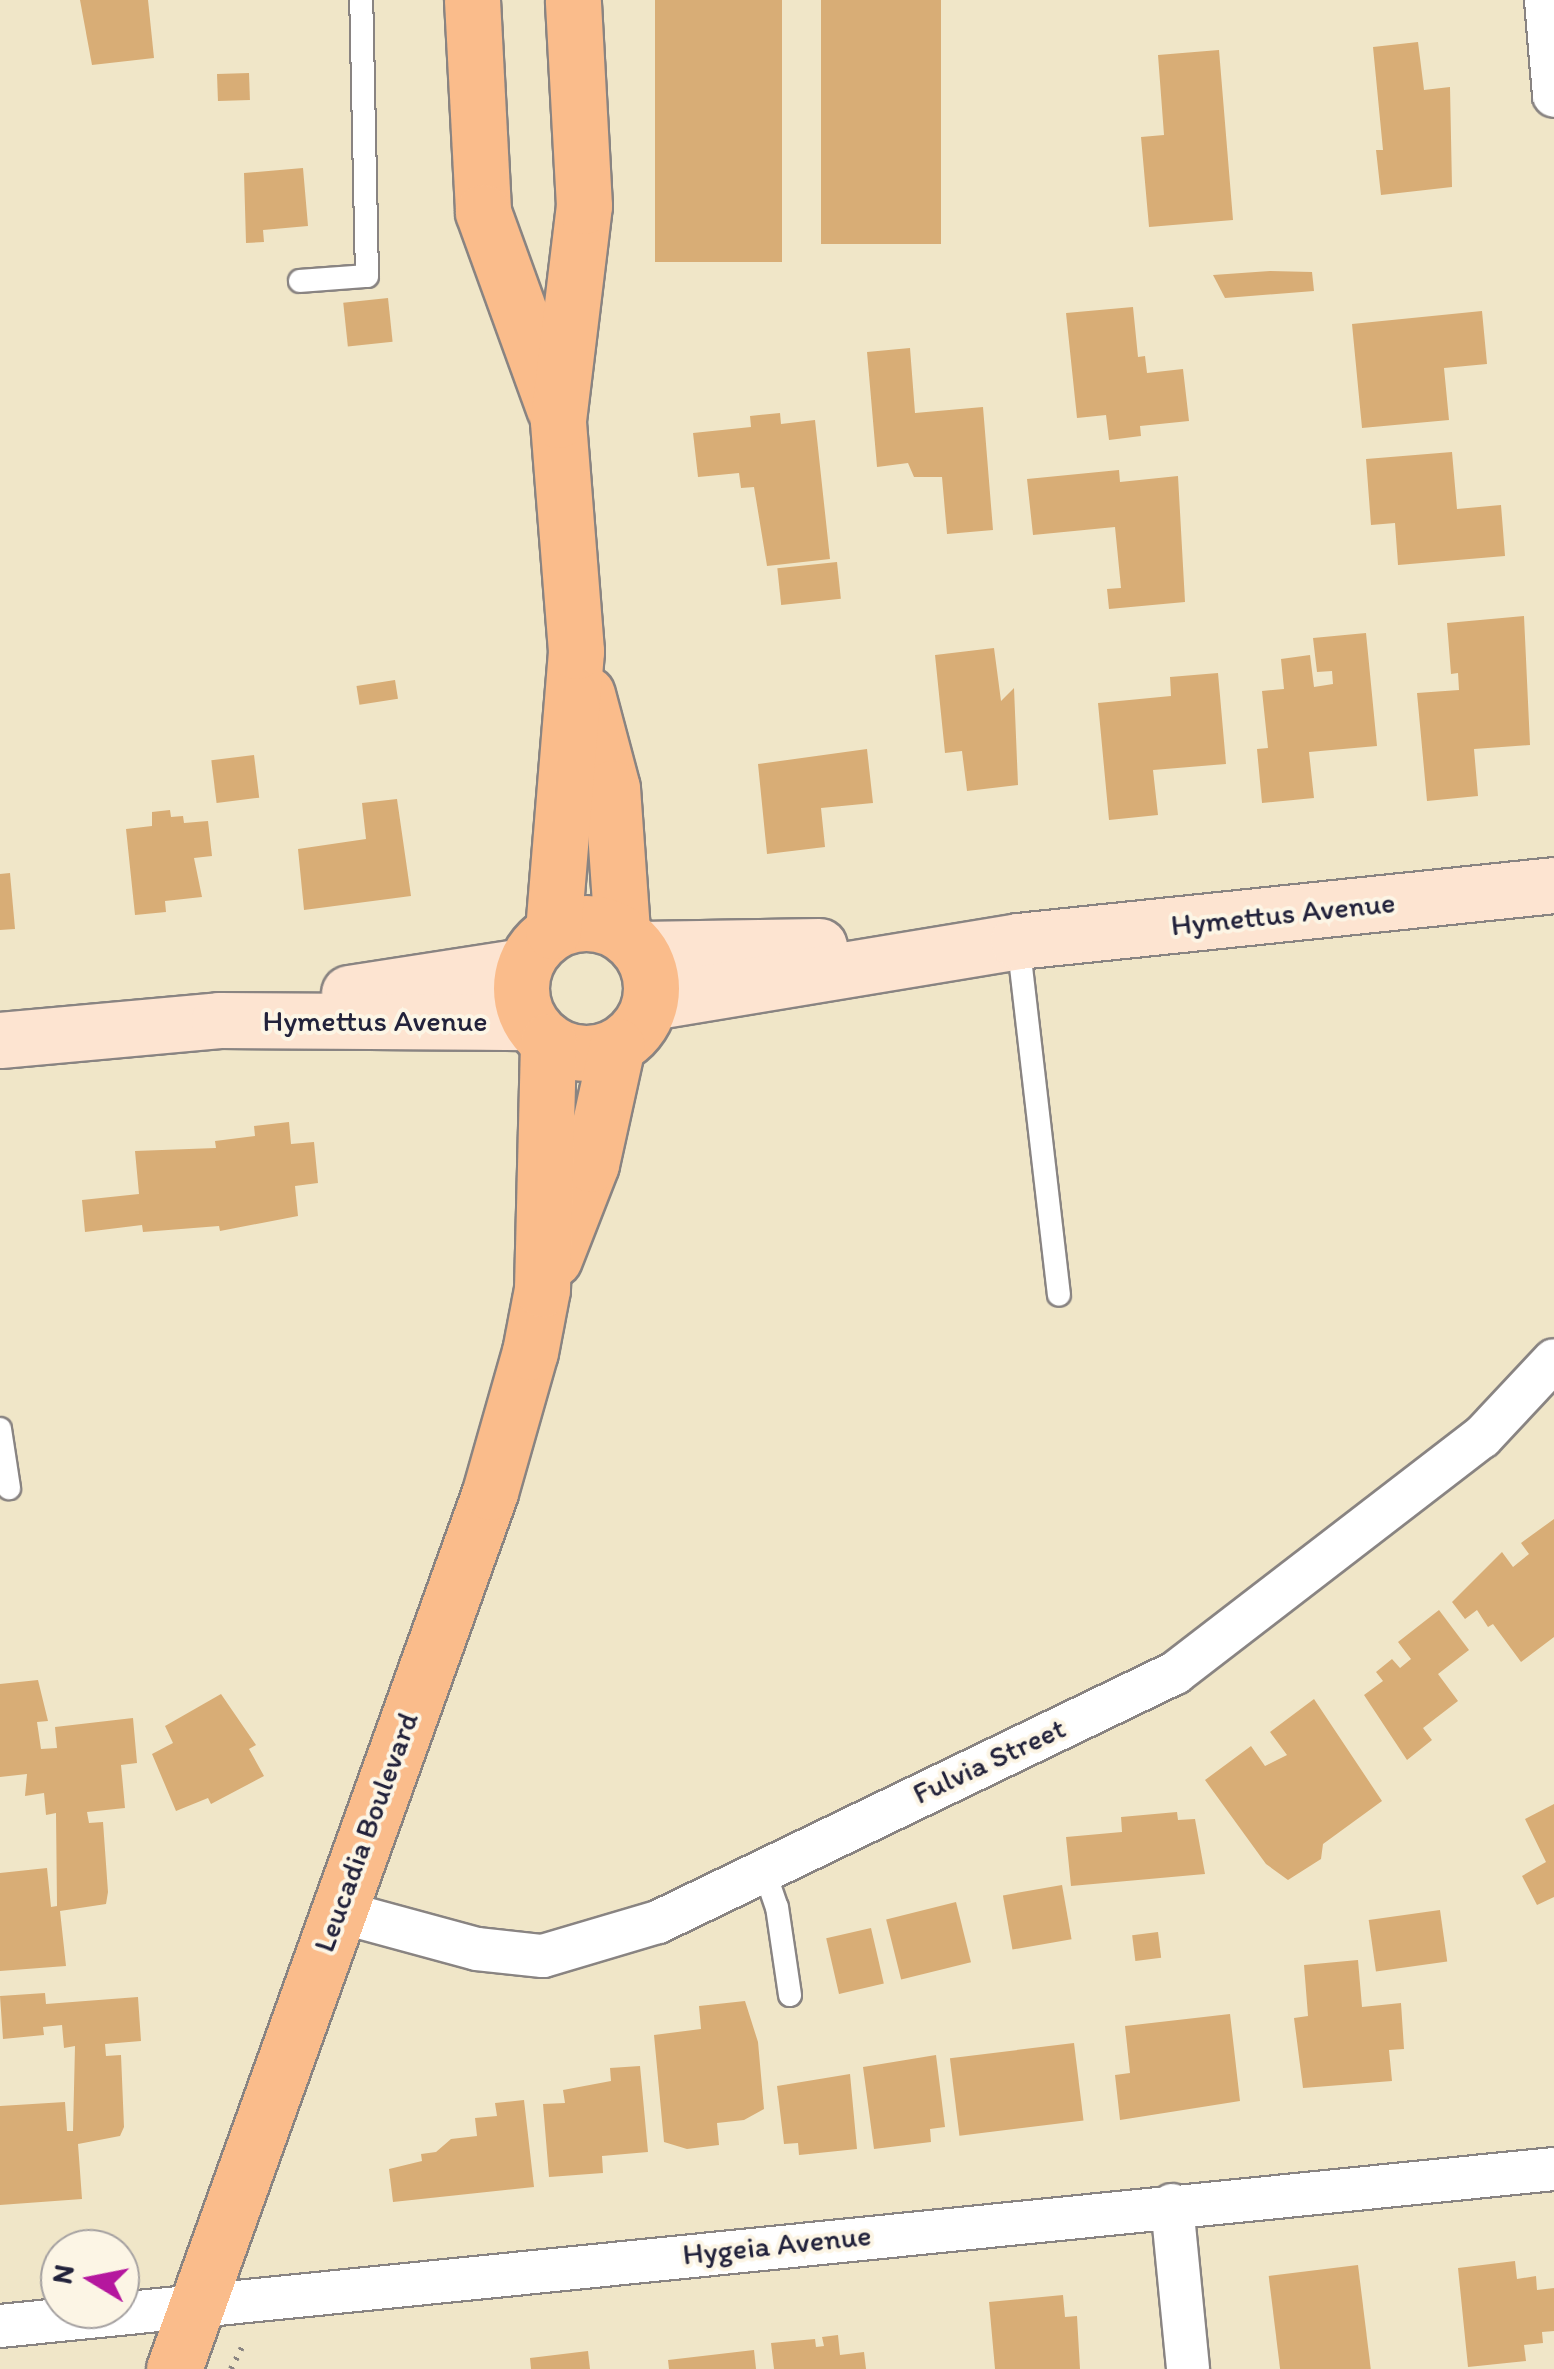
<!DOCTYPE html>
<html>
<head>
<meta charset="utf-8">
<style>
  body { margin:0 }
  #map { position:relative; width:1554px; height:2369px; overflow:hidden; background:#f0e6c8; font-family:Itim,sans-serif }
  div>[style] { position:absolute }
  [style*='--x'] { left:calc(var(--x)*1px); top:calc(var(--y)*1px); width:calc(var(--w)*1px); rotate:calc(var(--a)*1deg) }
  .building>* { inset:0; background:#d8ad76; transform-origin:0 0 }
  .path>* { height:6px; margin-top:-3px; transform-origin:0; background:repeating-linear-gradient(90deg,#898482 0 2.5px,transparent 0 10.5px) }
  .roads { filter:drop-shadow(2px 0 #898482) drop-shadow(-2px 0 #898482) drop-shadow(0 2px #898482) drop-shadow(0 -2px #898482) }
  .lane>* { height:22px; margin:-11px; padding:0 11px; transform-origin:11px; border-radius:11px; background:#fff }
  .street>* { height:42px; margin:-21px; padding:0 21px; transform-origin:21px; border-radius:21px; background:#fff }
  .secondary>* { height:55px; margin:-27.5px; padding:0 27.5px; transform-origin:27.5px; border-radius:27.5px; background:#fde4d1 }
  .primary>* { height:55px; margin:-27.5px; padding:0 27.5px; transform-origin:27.5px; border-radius:27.5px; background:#fabc8b }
  .primary>.ring { margin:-27.5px; padding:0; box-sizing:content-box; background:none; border:55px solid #fabc8b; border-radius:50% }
  span { translate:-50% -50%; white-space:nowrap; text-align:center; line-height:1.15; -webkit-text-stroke:8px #fcf5e5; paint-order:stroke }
  .street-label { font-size:30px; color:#22223b }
  .north { position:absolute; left:40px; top:2229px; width:100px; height:100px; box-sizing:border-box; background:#fcf5e5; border:2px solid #a5a1a1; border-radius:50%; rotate:280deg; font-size:28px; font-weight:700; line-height:40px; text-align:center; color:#22223b }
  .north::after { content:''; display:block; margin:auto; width:35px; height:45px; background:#b5179e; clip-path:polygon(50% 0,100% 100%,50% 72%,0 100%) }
</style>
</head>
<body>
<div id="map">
  <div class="building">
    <div style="clip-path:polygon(80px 0,148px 0,154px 58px,92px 65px)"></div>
    <div style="left:655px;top:0;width:127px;height:262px"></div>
    <div style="left:821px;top:0;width:120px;height:244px"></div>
    <div style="clip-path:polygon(1418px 42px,1424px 90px,1450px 87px,1452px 187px,1381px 195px,1376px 150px,1383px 150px,1373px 47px)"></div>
    <div style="clip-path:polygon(1219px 50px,1233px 220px,1149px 227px,1141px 137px,1164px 135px,1158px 55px)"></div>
    <div style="left:249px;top:73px;width:27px;height:32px;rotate:88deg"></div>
    <div style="clip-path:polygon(303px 168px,308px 226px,263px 230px,264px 242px,246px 243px,244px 173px)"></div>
    <div style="clip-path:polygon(1270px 271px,1312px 272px,1314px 291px,1225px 298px,1213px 275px)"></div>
    <div style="left:388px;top:298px;width:44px;height:45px;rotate:84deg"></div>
    <div style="clip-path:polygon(1133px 307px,1138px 357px,1145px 356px,1147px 373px,1183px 369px,1189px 421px,1140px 426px,1141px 436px,1109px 440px,1106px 415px,1077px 418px,1066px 313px)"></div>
    <div style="clip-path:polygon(1482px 311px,1487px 364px,1444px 368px,1449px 420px,1362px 428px,1352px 324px)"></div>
    <div style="clip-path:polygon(910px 348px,915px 413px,983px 407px,993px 530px,947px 534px,942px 477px,914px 477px,908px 463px,877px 467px,867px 352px)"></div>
    <div style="clip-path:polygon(780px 413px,781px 424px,815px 420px,830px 559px,767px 566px,754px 487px,741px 488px,739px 473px,698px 477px,693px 433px,751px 427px,750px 416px)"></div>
    <div style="clip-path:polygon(1452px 452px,1457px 509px,1501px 505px,1505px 556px,1398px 565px,1395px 523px,1371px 525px,1366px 459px)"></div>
    <div style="clip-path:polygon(1119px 470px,1120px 482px,1178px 476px,1185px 602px,1109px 609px,1107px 589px,1121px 588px,1115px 527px,1033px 535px,1027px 479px)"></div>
    <div style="left:837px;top:562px;width:37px;height:60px;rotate:84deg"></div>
    <div style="clip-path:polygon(1524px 616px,1530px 745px,1474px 749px,1478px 796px,1427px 801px,1417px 693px,1459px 690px,1458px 673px,1451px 674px,1447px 623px)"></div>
    <div style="clip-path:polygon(1366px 633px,1377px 746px,1309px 752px,1314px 798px,1262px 803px,1257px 749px,1268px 748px,1262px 691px,1284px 689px,1281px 659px,1310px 655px,1314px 687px,1333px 684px,1332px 671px,1317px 672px,1313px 638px)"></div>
    <div style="clip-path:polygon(994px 648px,1001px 701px,1014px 688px,1018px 785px,967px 791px,962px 751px,945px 753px,935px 655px)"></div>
    <div style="clip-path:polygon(1218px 673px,1226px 764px,1153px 770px,1158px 815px,1109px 820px,1098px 703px,1171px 696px,1170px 677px)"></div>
    <div style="left:395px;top:680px;width:19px;height:39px;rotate:81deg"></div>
    <div style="clip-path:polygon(867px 749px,873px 803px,821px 808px,825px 847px,767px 854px,758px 764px)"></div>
    <div style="left:254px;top:755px;width:43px;height:43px;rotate:83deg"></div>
    <div style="clip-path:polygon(397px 799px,411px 896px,304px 910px,298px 849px,366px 839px,362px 803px)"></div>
    <div style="clip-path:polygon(170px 810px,171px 817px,183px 816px,184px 823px,208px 821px,212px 856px,194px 858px,202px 897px,165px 901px,166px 912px,135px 915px,126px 829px,152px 826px,152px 812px)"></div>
    <div style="clip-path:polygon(10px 873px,15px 929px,0 930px,0 874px)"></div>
    <div style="clip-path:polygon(289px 1122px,291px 1144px,314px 1142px,318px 1183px,295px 1186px,298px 1216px,220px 1231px,219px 1226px,143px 1232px,142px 1225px,85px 1232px,82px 1200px,139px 1194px,135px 1151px,216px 1148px,215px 1141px,255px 1136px,254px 1126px)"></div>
    <div style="clip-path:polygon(1554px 1519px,1554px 1637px,1521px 1662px,1493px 1624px,1488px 1627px,1477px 1610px,1465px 1619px,1452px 1602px,1502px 1552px,1513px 1567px,1529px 1554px,1521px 1543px)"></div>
    <div style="clip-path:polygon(1439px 1610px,1469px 1650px,1438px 1674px,1458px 1701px,1423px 1728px,1432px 1740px,1407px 1760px,1364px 1695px,1383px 1681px,1376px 1672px,1392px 1659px,1400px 1668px,1411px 1659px,1398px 1642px)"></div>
    <div style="clip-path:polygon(38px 1680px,48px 1721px,37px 1722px,41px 1749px,57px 1748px,55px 1727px,133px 1718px,137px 1763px,121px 1765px,125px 1808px,87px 1812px,89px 1823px,103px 1822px,108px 1892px,106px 1904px,60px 1911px,66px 1966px,0 1971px,0 1873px,47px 1868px,51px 1907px,57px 1906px,56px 1813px,46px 1815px,44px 1793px,25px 1796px,27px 1774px,0 1777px,0 1684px)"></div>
    <div style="clip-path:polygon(221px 1694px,256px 1745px,249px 1749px,264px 1776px,211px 1804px,208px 1798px,176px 1811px,152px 1754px,173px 1743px,165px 1726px)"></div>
    <div style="clip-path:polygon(1314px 1699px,1382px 1801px,1323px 1844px,1321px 1859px,1288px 1880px,1266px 1864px,1205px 1780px,1251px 1746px,1265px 1766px,1287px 1755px,1270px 1732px)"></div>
    <div style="clip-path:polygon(1554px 1804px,1554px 1897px,1537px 1905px,1522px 1876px,1546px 1862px,1525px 1819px)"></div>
    <div style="clip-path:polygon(1177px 1812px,1178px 1820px,1195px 1819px,1205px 1874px,1071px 1886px,1066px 1837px,1122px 1832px,1121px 1817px)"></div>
    <div style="left:1062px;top:1885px;width:55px;height:60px;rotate:80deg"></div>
    <div style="left:956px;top:1902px;width:62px;height:72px;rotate:76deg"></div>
    <div style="left:1440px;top:1910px;width:52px;height:72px;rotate:82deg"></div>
    <div style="left:871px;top:1928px;width:57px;height:46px;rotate:77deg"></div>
    <div style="left:1158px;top:1932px;width:26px;height:26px;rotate:83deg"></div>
    <div style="clip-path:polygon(1358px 1960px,1362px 2007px,1401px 2003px,1404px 2049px,1389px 2050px,1392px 2081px,1303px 2088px,1294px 2018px,1308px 2016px,1304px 1965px)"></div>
    <div style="clip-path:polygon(45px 1993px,46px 2004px,138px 1997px,141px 2041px,105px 2044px,106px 2056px,121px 2055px,124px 2127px,120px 2136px,78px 2144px,82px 2199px,0 2205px,0 2106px,65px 2102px,67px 2131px,73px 2131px,75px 2046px,64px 2048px,62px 2025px,43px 2027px,44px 2035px,3px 2039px,0 1996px)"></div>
    <div style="clip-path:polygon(745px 2001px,758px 2042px,764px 2109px,744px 2120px,717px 2123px,719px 2145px,687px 2149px,664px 2142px,654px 2035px,701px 2029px,699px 2006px)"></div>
    <div style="clip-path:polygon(1230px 2014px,1240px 2101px,1120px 2120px,1115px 2075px,1130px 2073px,1125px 2026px)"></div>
    <div style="left:1074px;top:2043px;width:78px;height:125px;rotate:83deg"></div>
    <div style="clip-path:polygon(936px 2055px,945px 2127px,930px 2129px,931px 2142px,874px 2149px,863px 2067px)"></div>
    <div style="clip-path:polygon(640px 2066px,648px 2152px,602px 2156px,603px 2173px,549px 2177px,543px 2104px,565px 2103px,563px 2090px,611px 2081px,610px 2068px)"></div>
    <div style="clip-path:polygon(850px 2074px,857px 2149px,799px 2155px,798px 2143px,784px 2144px,777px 2086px)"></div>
    <div style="clip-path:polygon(524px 2100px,534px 2187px,393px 2202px,389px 2169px,422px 2161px,421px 2154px,436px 2152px,451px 2139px,477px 2136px,475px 2118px,497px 2116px,495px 2103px)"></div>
    <div style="clip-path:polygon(1515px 2261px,1517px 2279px,1536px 2276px,1537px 2290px,1554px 2288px,1554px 2331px,1542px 2332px,1543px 2343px,1524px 2345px,1526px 2361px,1468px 2367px,1458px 2268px)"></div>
    <div style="left:1358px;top:2265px;width:105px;height:90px;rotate:83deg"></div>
    <div style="clip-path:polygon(1063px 2295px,1065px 2317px,1077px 2316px,1080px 2369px,995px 2369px,989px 2302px)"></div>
    <div style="clip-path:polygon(838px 2335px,840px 2355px,864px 2352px,866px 2369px,774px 2369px,771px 2343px,815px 2339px,816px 2347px,824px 2346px,822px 2337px)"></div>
    <div style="clip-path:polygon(754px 2350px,756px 2369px,669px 2369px,668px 2360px)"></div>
    <div style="clip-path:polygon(588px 2351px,590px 2369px,531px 2369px,530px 2358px)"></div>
  </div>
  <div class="path">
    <div style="--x:231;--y:2369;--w:25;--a:-63"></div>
  </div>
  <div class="roads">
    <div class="lane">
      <div style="--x:300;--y:281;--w:67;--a:-4.3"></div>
      <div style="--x:367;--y:276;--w:276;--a:-91.2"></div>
      <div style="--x:1018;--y:941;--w:356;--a:83.4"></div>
      <div style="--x:0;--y:1429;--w:60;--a:81.3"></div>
      <div style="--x:764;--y:1870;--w:39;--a:71"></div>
      <div style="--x:777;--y:1907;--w:89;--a:81.6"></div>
    </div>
    <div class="street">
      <div style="--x:1546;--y:0;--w:96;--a:85.2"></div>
      <div style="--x:337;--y:1911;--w:145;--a:15.2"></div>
      <div style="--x:477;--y:1949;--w:66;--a:6.1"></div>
      <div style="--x:543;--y:1956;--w:120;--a:-16.5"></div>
      <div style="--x:658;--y:1922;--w:574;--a:-25.72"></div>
      <div style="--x:1175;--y:1673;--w:387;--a:-37.6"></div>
      <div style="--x:1482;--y:1437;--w:105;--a:-46.9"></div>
      <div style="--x:1172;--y:2205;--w:165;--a:84.4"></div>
      <div style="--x:0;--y:2326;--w:1562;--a:-5.77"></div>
    </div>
    <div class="secondary">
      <div style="--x:640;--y:949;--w:179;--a:-1"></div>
      <div style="--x:349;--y:993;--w:177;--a:-8.8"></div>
      <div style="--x:650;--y:1002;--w:373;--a:-9.4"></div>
      <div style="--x:1018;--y:941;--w:539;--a:-5.96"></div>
      <div style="--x:0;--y:1040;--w:220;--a:-5.2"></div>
      <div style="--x:219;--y:1020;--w:311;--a:0.4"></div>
    </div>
    <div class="primary">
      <div style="--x:472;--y:0;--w:212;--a:87"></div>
      <div style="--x:483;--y:212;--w:208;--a:70.1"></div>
      <div style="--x:587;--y:694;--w:97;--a:75.1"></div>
      <div style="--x:612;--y:788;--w:144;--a:86"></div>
      <div class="ring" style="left:521px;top:923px;width:75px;height:75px"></div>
      <div style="--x:553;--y:931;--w:281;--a:-85.3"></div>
      <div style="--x:576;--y:651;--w:232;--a:-94.5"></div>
      <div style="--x:558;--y:420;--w:216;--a:-83.1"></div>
      <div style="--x:584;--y:206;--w:206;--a:-93.1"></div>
      <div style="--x:554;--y:1259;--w:102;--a:-68.7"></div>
      <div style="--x:591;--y:1164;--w:121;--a:-77.6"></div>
      <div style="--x:174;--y:2369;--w:932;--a:-70.18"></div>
      <div style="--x:490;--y:1492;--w:146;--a:-74.1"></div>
      <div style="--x:530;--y:1352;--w:64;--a:-79.2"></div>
      <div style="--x:542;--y:1289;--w:248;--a:-88.6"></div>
    </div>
  </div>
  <div class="street-label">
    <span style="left:1283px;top:914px;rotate:-6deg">Hymettus Avenue</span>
    <span style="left:375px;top:1021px">Hymettus Avenue</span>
    <span style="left:989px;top:1761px;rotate:-25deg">Fulvia Street</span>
    <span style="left:366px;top:1832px;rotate:-70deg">Leucadia Boulevard</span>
    <span style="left:777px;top:2245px;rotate:-6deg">Hygeia Avenue</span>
  </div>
  <div class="north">N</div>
</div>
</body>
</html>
